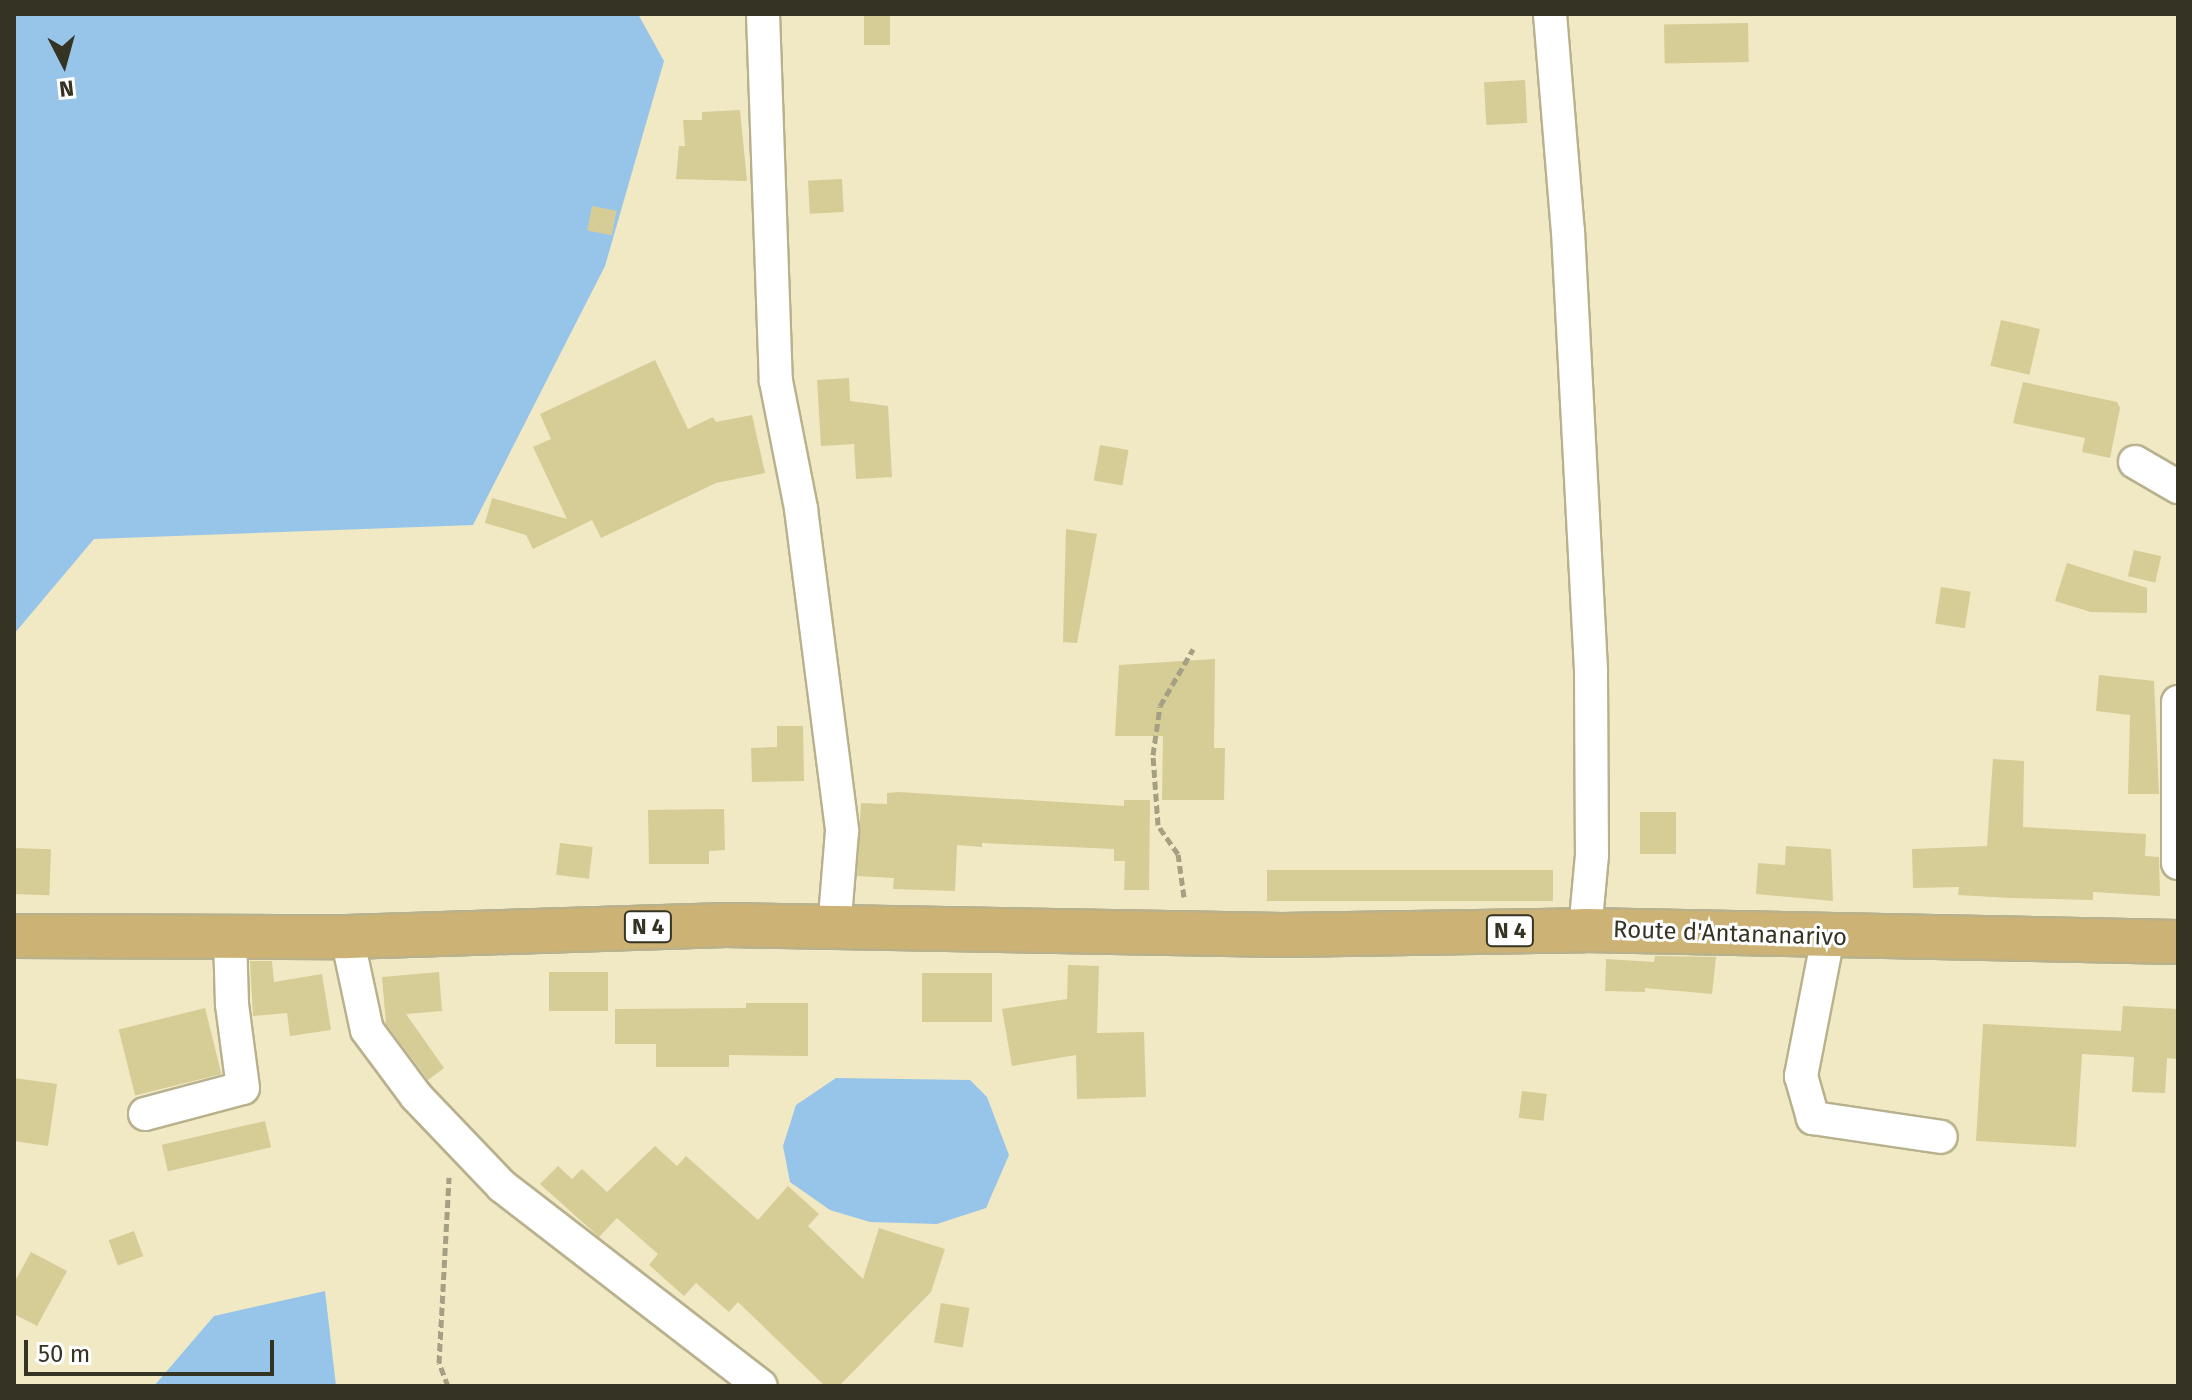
<!DOCTYPE html>
<html>
<head>
<meta charset="utf-8">
<style>
  body { margin:0 }
  #map { position:relative; width:2192px; height:1400px; overflow:hidden; background:#f0e9c4; font-family:"Fira Sans",sans-serif }
  div>[style] { position:absolute }
  [style*='--x'] { left:calc(var(--x)*1px); top:calc(var(--y)*1px); width:calc(var(--w)*1px); rotate:calc(var(--a)*1deg) }
  .water>* { inset:0; background:#97c4e9 }
  .building>* { inset:0; background:#d6cc96; transform-origin:0 0 }
  .path>* { height:5px; margin-top:-2.5px; transform-origin:0; background:repeating-linear-gradient(90deg,#a5a084 0 8px,transparent 0 12px) }
  .roads { filter:drop-shadow(2px 0 #b8b18d) drop-shadow(-2px 0 #b8b18d) drop-shadow(0 2px #b8b18d) drop-shadow(0 -2px #b8b18d) }
  .minor>* { height:32px; margin:-16px; padding:0 16px; transform-origin:16px; border-radius:16px; background:#fff }
  .major>* { height:42px; margin:-21px; padding:0 21px; transform-origin:21px; border-radius:21px; background:#ccb274 }
  span { translate:-50% -50%; white-space:nowrap; text-align:center; line-height:1.15; -webkit-text-stroke:6px #fff; paint-order:stroke }
  .shield-label span { padding:2px 6px; background:#fff; border:2px solid; border-radius:6px; -webkit-text-stroke-width:0 }
  .shield-label { font-size:22px; color:#353324; font-weight:700 }
  .street-label { font-size:24px; color:#353324 }
  .frame { position:absolute; inset:0; border:16px solid #353324; pointer-events:none }
  .north { position:absolute; left:24px; top:24px; width:80px; height:80px; -webkit-text-stroke:6px #fff; paint-order:stroke; rotate:174deg; font-size:22px; font-weight:700; line-height:32px; text-align:center; color:#353324 }
  .north::after { content:''; display:block; margin:auto; width:28px; height:36px; background:#353324; clip-path:polygon(50% 0,100% 100%,50% 72%,0 100%) }
  .scale { position:absolute; left:24px; top:1340px; width:250px; height:36px; box-sizing:border-box; border:4px solid #353324; border-top:0; padding-left:10px; font-size:24px; line-height:28px; white-space:nowrap; color:#353324; -webkit-text-stroke:6px #fff; paint-order:stroke }
</style>
</head>
<body>
<div id="map">
  <div class="water">
    <div style="clip-path:polygon(14px 14px,638px 14px,664px 61px,605px 266px,473px 525px,94px 539px,14px 634px)"></div>
    <div style="clip-path:polygon(836px 1078px,970px 1080px,987px 1097px,1009px 1155px,986px 1208px,937px 1224px,870px 1222px,830px 1210px,790px 1182px,783px 1146px,796px 1105px)"></div>
    <div style="clip-path:polygon(325px 1291px,336px 1386px,154px 1386px,214px 1316px)"></div>
  </div>
  <div class="building">
    <div style="left:864px;top:14px;width:26px;height:31px"></div>
    <div style="left:1748px;top:23px;width:39px;height:84px;rotate:89deg"></div>
    <div style="left:1525px;top:80px;width:43px;height:41px;rotate:87deg"></div>
    <div style="clip-path:polygon(740px 110px,747px 181px,676px 179px,679px 146px,685px 146px,683px 120px,702px 120px,702px 112px)"></div>
    <div style="left:842px;top:179px;width:33px;height:34px;rotate:87deg"></div>
    <div style="left:592px;top:206px;width:25px;height:25px;rotate:11deg"></div>
    <div style="left:2001px;top:320px;width:40px;height:47px;rotate:13deg"></div>
    <div style="clip-path:polygon(655px 360px,688px 429px,713px 417px,716px 422px,752px 415px,765px 473px,716px 483px,601px 538px,592px 520px,533px 549px,526px 535px,485px 523px,492px 498px,567px 519px,533px 447px,551px 439px,540px 414px)"></div>
    <div style="clip-path:polygon(849px 378px,850px 401px,888px 406px,892px 477px,856px 479px,854px 444px,821px 446px,817px 380px)"></div>
    <div style="clip-path:polygon(2023px 382px,2117px 402px,2120px 408px,2110px 458px,2082px 452px,2085px 438px,2013px 423px)"></div>
    <div style="left:1100px;top:445px;width:29px;height:36px;rotate:10deg"></div>
    <div style="clip-path:polygon(1066px 529px,1097px 534px,1077px 643px,1063px 642px)"></div>
    <div style="left:2134px;top:550px;width:28px;height:27px;rotate:13deg"></div>
    <div style="clip-path:polygon(2067px 563px,2147px 588px,2147px 613px,2091px 612px,2055px 601px)"></div>
    <div style="left:1941px;top:587px;width:30px;height:37px;rotate:9deg"></div>
    <div style="clip-path:polygon(1215px 659px,1214px 748px,1225px 748px,1224px 800px,1162px 800px,1163px 736px,1115px 736px,1119px 665px)"></div>
    <div style="clip-path:polygon(2099px 675px,2154px 681px,2159px 794px,2128px 794px,2130px 715px,2096px 711px)"></div>
    <div style="clip-path:polygon(777px 726px,803px 726px,804px 781px,752px 782px,751px 748px,777px 747px)"></div>
    <div style="clip-path:polygon(1993px 759px,2024px 761px,2023px 827px,2146px 834px,2145px 856px,2159px 857px,2160px 896px,2093px 892px,2093px 900px,2011px 898px,1958px 895px,1959px 887px,1913px 888px,1912px 849px,1987px 846px)"></div>
    <div style="clip-path:polygon(898px 792px,1124px 806px,1124px 800px,1150px 800px,1149px 890px,1124px 890px,1125px 861px,1114px 861px,1114px 849px,982px 843px,982px 847px,957px 845px,955px 891px,893px 889px,894px 878px,857px 876px,861px 803px,887px 804px,887px 793px)"></div>
    <div style="clip-path:polygon(724px 809px,725px 850px,709px 851px,709px 864px,649px 864px,648px 810px)"></div>
    <div style="left:1640px;top:812px;width:36px;height:42px"></div>
    <div style="left:560px;top:843px;width:33px;height:32px;rotate:7deg"></div>
    <div style="clip-path:polygon(1786px 846px,1831px 849px,1833px 901px,1756px 894px,1758px 863px,1785px 865px)"></div>
    <div style="left:14px;top:848px;width:37px;height:46px;rotate:2deg"></div>
    <div style="left:1553px;top:870px;width:31px;height:286px;rotate:90deg"></div>
    <div style="clip-path:polygon(1655px 956px,1716px 957px,1712px 994px,1645px 988px,1645px 992px,1605px 991px,1606px 959px,1654px 962px)"></div>
    <div style="clip-path:polygon(250px 961px,272px 961px,274px 982px,322px 974px,331px 1030px,290px 1036px,287px 1013px,253px 1016px)"></div>
    <div style="clip-path:polygon(1068px 965px,1099px 966px,1097px 1033px,1144px 1032px,1146px 1097px,1077px 1099px,1076px 1055px,1012px 1066px,1002px 1009px,1067px 999px)"></div>
    <div style="clip-path:polygon(439px 972px,442px 1011px,406px 1014px,444px 1068px,428px 1080px,386px 1024px,382px 977px)"></div>
    <div style="left:549px;top:972px;width:59px;height:39px"></div>
    <div style="left:922px;top:973px;width:70px;height:49px"></div>
    <div style="clip-path:polygon(746px 1003px,808px 1003px,808px 1056px,729px 1055px,729px 1067px,656px 1067px,656px 1044px,615px 1044px,615px 1009px,746px 1008px)"></div>
    <div style="clip-path:polygon(2123px 1006px,2178px 1009px,2178px 1059px,2167px 1058px,2165px 1093px,2132px 1092px,2134px 1057px,2082px 1054px,2076px 1147px,1976px 1141px,1983px 1024px,2121px 1031px)"></div>
    <div style="left:205px;top:1008px;width:68px;height:89px;rotate:76deg"></div>
    <div style="clip-path:polygon(14px 1078px,57px 1084px,48px 1146px,14px 1141px)"></div>
    <div style="left:1522px;top:1091px;width:25px;height:27px;rotate:7deg"></div>
    <div style="left:265px;top:1121px;width:27px;height:106px;rotate:77deg"></div>
    <div style="clip-path:polygon(655px 1146px,677px 1166px,686px 1156px,758px 1220px,788px 1186px,819px 1214px,808px 1226px,863px 1279px,879px 1228px,945px 1249px,931px 1292px,839px 1386px,825px 1386px,738px 1302px,729px 1312px,696px 1283px,684px 1296px,649px 1265px,658px 1254px,617px 1218px,599px 1237px,540px 1184px,558px 1166px,572px 1179px,582px 1169px,607px 1192px)"></div>
    <div style="left:134px;top:1231px;width:27px;height:27px;rotate:70deg"></div>
    <div style="clip-path:polygon(31px 1252px,67px 1271px,37px 1326px,14px 1314px,14px 1283px)"></div>
    <div style="left:941px;top:1303px;width:29px;height:40px;rotate:10deg"></div>
  </div>
  <div class="path">
    <div style="--x:1184;--y:897;--w:43;--a:-97.9"></div>
    <div style="--x:1178;--y:854;--w:35;--a:-125"></div>
    <div style="--x:1158;--y:825;--w:70;--a:-94.1"></div>
    <div style="--x:1153;--y:755;--w:49;--a:-81.9"></div>
    <div style="--x:1160;--y:706;--w:66;--a:-59.9"></div>
    <div style="--x:448;--y:1386;--w:25;--a:-111"></div>
    <div style="--x:439;--y:1363;--w:186;--a:-86.9"></div>
  </div>
  <div class="roads">
    <div class="minor">
      <div style="--x:763;--y:14;--w:367;--a:88"></div>
      <div style="--x:776;--y:381;--w:130;--a:78.9"></div>
      <div style="--x:801;--y:509;--w:325;--a:82.7"></div>
      <div style="--x:842;--y:831;--w:99;--a:94.6"></div>
      <div style="--x:1550;--y:14;--w:218;--a:85.3"></div>
      <div style="--x:1568;--y:231;--w:442;--a:87"></div>
      <div style="--x:1591;--y:672;--w:183;--a:89.7"></div>
      <div style="--x:1592;--y:855;--w:75;--a:95.3"></div>
      <div style="--x:2135;--y:462;--w:50;--a:30.2"></div>
      <div style="--x:2178;--y:702;--w:161;--a:90"></div>
      <div style="--x:347;--y:937;--w:95;--a:77.9"></div>
      <div style="--x:367;--y:1030;--w:82;--a:53.4"></div>
      <div style="--x:416;--y:1096;--w:124;--a:46.3"></div>
      <div style="--x:502;--y:1186;--w:327;--a:37.7"></div>
      <div style="--x:1828;--y:937;--w:142;--a:101"></div>
      <div style="--x:1801;--y:1076;--w:44;--a:74.1"></div>
      <div style="--x:1813;--y:1118;--w:129;--a:8.4"></div>
      <div style="--x:145;--y:1114;--w:101;--a:-14.9"></div>
      <div style="--x:243;--y:1088;--w:85;--a:-97.5"></div>
      <div style="--x:232;--y:1004;--w:67;--a:-91.7"></div>
    </div>
    <div class="major">
      <div style="--x:14;--y:936;--w:333;--a:0.2"></div>
      <div style="--x:347;--y:937;--w:379;--a:-1.8"></div>
      <div style="--x:726;--y:925;--w:556;--a:1.03"></div>
      <div style="--x:1282;--y:935;--w:303;--a:-0.9"></div>
      <div style="--x:1585;--y:930;--w:593;--a:1.16"></div>
    </div>
  </div>
  <div class="shield-label">
    <span style="left:648px;top:927px">N 4</span>
    <span style="left:1510px;top:931px">N 4</span>
  </div>
  <div class="street-label">
    <span style="left:1730px;top:934px;rotate:2deg">Route d'Antananarivo</span>
  </div>
  <div class="frame"></div>
  <div class="north">N</div>
  <div class="scale">50 m</div>
</div>
</body>
</html>
